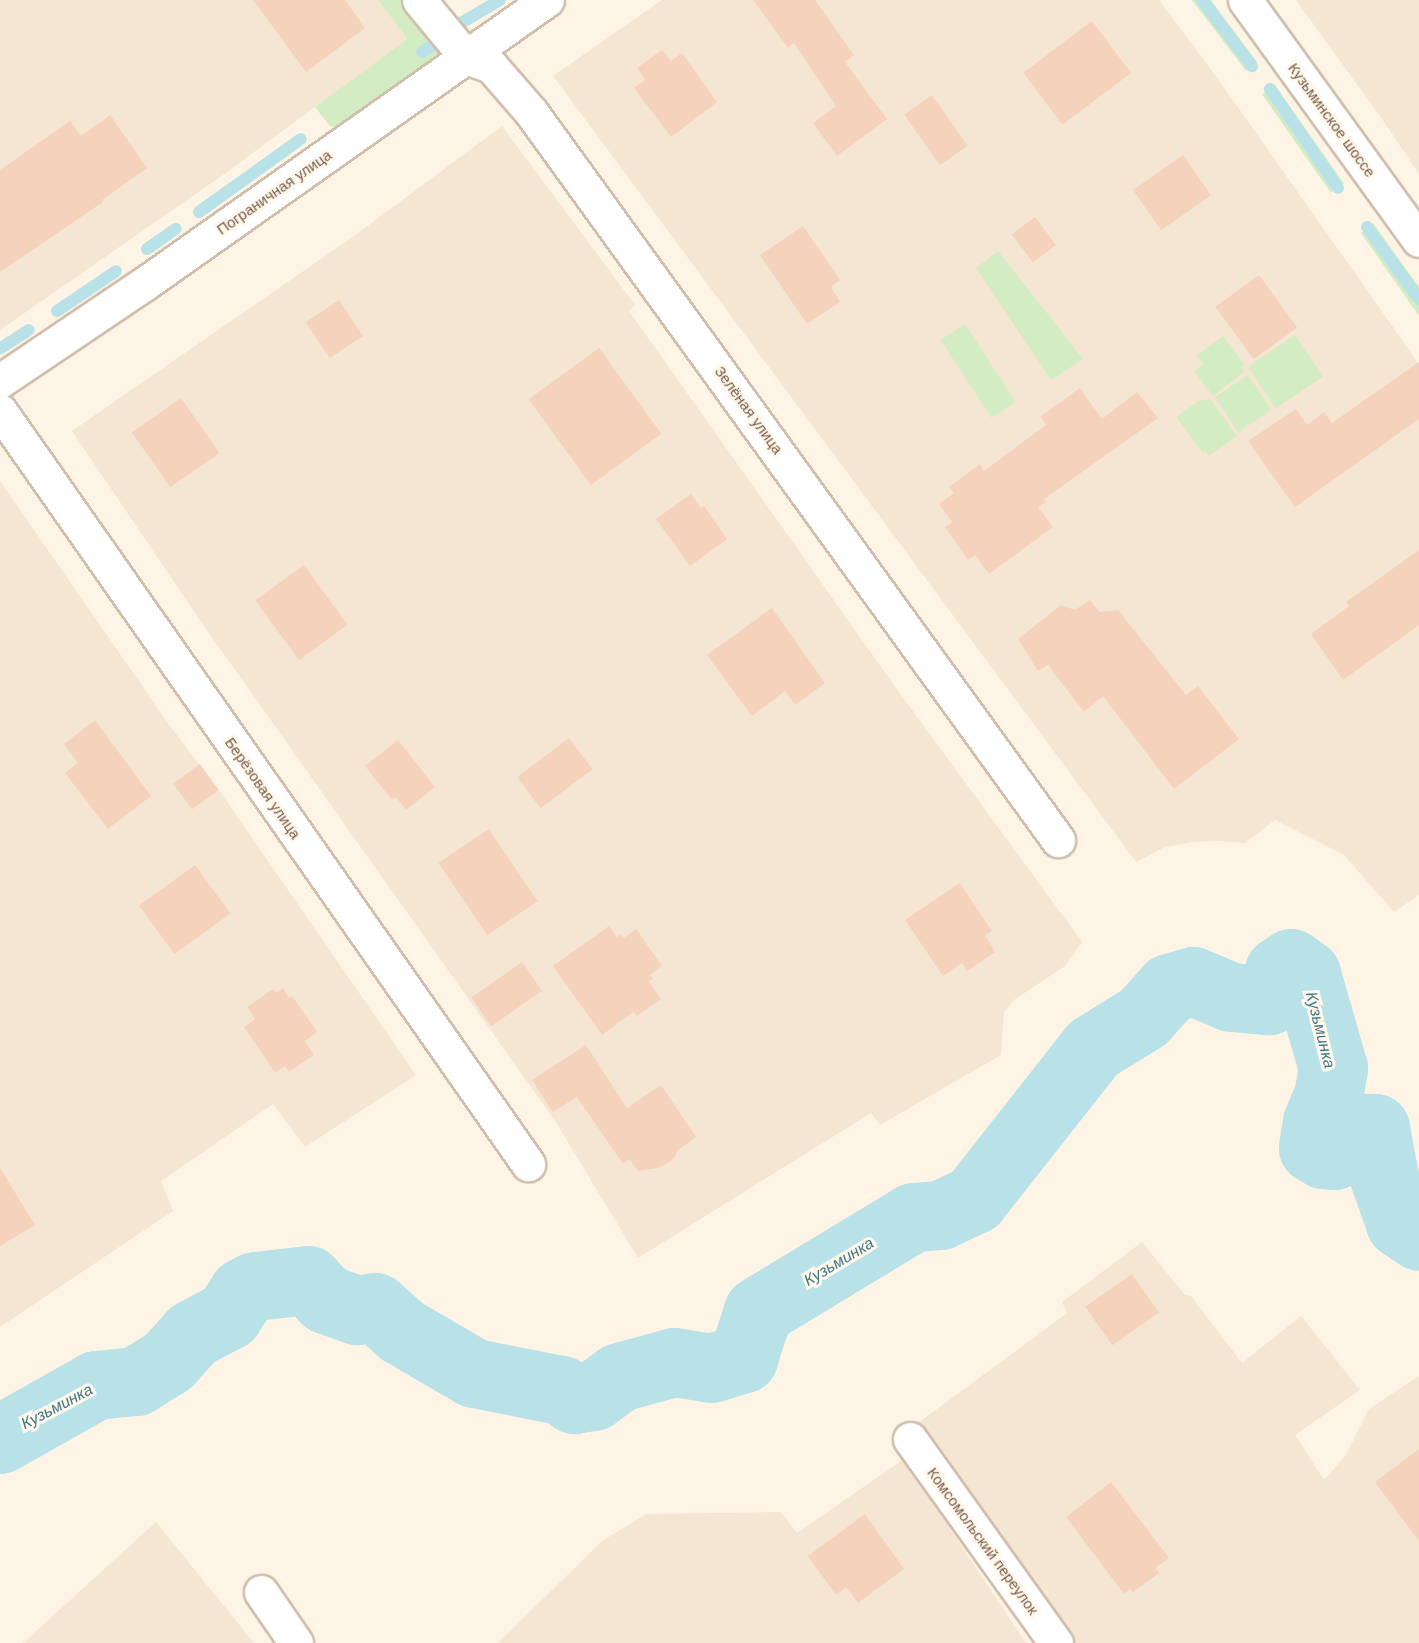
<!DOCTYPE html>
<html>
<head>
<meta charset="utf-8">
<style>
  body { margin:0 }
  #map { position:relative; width:1419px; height:1643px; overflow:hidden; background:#fdf4e5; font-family:Helvetica,sans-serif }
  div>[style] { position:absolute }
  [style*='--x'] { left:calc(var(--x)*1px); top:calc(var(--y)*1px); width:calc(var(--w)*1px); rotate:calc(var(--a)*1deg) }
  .residential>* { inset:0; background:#f5e6d3 }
  .green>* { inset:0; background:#d3ecc3; transform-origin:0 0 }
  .stream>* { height:12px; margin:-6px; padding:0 6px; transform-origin:6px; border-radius:6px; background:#b8e1e8 }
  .river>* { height:69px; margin:-34.5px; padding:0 34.5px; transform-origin:34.5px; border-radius:34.5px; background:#b8e1e8 }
  .building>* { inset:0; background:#f4d2bb; transform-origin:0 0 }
  .roads { filter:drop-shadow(2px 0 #d1bead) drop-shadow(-2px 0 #d1bead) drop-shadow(0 2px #d1bead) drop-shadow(0 -2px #d1bead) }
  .street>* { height:33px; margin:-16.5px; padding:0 16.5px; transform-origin:16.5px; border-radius:16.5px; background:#fff }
  .secondary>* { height:33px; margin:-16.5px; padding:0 16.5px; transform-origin:16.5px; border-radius:16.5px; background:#fff }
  span { translate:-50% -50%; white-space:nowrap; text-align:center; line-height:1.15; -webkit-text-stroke:6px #fff8ec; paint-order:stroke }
  .street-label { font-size:15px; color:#775a49 }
  .water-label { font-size:16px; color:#3f7884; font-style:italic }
</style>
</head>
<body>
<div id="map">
  <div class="residential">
    <div style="clip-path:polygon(0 0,378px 0,407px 39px,223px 175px,0 330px)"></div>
    <div style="clip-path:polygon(662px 0,1159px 0,1218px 79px,1419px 364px,1419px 895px,1394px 912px,1344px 855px,1275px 820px,1245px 843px,1218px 841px,1191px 842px,1163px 848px,1136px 862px,553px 76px)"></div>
    <div style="clip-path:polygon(1296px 0,1419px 0,1419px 174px,1382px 119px)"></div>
    <div style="clip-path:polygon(502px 126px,635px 305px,629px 311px,896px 688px,1082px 942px,1065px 966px,1014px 1000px,1004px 1012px,1001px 1055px,880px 1125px,871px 1113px,638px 1258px,555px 1121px,199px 619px,72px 431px,354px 236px)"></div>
    <div style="clip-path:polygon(0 481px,170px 726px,219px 790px,416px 1075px,305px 1147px,273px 1104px,161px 1181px,173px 1211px,0 1327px)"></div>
    <div style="clip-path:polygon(1142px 1242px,1185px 1295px,1191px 1296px,1242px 1363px,1301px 1316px,1360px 1390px,1295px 1435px,1324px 1480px,1346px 1455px,1369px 1409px,1419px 1376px,1419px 1643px,1076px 1643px,918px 1423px,1067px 1313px,1062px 1302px)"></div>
    <div style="clip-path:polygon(904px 1459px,1026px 1643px,498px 1643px,602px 1541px,646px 1514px,781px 1512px,797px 1533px)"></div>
    <div style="clip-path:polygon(156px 1522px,254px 1643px,23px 1643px)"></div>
  </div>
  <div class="green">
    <div style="clip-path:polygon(378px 0,404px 0,430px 33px,439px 50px,439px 62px,341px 132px,329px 125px,315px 107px,407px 39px)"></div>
    <div style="clip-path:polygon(1192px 0,1211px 0,1257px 62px,1246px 71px)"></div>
    <div style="left:1275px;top:85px;width:120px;height:16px;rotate:55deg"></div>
    <div style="clip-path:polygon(1373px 223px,1419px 287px,1419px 316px,1361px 233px)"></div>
    <div style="clip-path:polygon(998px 251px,1083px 359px,1051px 380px,976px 268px)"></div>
    <div style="left:965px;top:324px;width:93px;height:29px;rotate:57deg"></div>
    <div style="left:1295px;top:335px;width:50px;height:57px;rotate:56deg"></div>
    <div style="clip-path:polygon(1223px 336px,1244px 364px,1241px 367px,1244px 372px,1213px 396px,1194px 371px,1203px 364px,1197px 355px)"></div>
    <div style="left:1248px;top:375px;width:42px;height:40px;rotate:56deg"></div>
    <div style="clip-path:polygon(1210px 399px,1237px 436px,1209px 456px,1205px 451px,1203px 453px,1176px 417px,1199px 401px)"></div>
  </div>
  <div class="stream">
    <div style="--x:1202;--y:0;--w:83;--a:52.9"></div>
    <div style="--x:461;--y:23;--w:45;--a:-30.5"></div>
    <div style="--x:422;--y:52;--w:13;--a:-32"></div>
    <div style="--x:1270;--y:89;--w:120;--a:55.5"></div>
    <div style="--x:199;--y:212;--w:125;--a:-35.6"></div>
    <div style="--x:1367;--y:227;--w:89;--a:54.2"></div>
    <div style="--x:147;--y:249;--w:35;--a:-35"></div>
    <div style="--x:57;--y:311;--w:71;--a:-34.1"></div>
    <div style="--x:1;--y:348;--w:33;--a:-33"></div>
  </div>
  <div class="river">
    <div style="--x:0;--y:1439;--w:110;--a:-29.4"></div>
    <div style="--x:96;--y:1385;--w:40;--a:-5.7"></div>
    <div style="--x:136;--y:1381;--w:38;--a:-32"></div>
    <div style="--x:168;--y:1361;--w:36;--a:-48"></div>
    <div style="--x:192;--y:1334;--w:41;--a:-27.8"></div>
    <div style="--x:228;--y:1315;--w:27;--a:-57"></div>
    <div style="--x:243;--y:1292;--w:13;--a:-27"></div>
    <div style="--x:255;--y:1286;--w:53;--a:-6.5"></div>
    <div style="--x:308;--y:1280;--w:26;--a:47"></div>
    <div style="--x:326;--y:1299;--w:33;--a:20"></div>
    <div style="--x:357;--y:1310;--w:18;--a:-9"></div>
    <div style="--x:375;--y:1307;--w:36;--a:42"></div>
    <div style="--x:402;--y:1331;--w:83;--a:30.3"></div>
    <div style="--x:474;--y:1373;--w:89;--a:11.1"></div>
    <div style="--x:561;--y:1390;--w:16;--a:35"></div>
    <div style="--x:574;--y:1399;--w:19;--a:-9"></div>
    <div style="--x:593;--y:1396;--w:32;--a:-36"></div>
    <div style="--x:619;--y:1377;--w:57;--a:-15.3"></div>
    <div style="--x:674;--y:1362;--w:37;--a:9"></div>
    <div style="--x:711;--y:1368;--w:34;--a:-17"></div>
    <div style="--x:743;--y:1358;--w:49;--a:-72.3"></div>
    <div style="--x:758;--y:1311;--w:181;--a:-31.2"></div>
    <div style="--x:913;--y:1217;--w:27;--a:-4"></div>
    <div style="--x:940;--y:1215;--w:38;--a:-25"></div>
    <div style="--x:974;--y:1199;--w:192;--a:-51.8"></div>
    <div style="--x:1093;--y:1048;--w:59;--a:-31.8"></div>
    <div style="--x:1143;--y:1017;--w:39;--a:-48"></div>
    <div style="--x:1169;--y:988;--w:25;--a:-16"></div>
    <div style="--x:1193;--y:981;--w:41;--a:22.8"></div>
    <div style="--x:1231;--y:997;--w:38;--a:5"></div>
    <div style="--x:1269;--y:1000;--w:31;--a:-71"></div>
    <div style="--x:1279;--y:971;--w:14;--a:-34"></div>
    <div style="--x:1291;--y:963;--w:19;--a:36"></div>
    <div style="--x:1306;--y:974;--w:98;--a:74"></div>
    <div style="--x:1333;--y:1068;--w:27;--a:100"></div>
    <div style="--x:1328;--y:1095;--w:29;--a:112"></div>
    <div style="--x:1317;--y:1122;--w:26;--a:99"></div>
    <div style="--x:1313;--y:1148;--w:12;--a:31"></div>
    <div style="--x:1323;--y:1154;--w:11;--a:5"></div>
    <div style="--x:1334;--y:1155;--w:40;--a:-43"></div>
    <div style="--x:1363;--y:1128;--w:12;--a:0"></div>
    <div style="--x:1375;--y:1128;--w:50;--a:79.6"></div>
    <div style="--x:1384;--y:1177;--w:49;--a:70.8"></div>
    <div style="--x:1400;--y:1223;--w:23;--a:34"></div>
  </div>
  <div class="building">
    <div style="clip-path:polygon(253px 0,345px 0,365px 28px,306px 72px)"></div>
    <div style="clip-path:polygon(753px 0,815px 0,854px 55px,845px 62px,887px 119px,837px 156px,813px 123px,836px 106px,794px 43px,788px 48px)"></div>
    <div style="left:1092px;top:21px;width:65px;height:86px;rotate:53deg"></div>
    <div style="clip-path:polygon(662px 50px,671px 61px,682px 53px,717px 102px,671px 137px,634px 88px,645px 80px,637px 68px)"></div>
    <div style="left:932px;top:95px;width:62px;height:34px;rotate:55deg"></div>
    <div style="clip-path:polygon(110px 115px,147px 168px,102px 200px,103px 202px,0 272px,0 170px,70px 121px,81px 136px)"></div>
    <div style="left:1183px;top:155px;width:49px;height:61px;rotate:55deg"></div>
    <div style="left:1035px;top:217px;width:35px;height:29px;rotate:53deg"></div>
    <div style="clip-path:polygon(803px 226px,840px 280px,831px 287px,840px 302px,807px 324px,760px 255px)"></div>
    <div style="left:1259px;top:275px;width:65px;height:54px;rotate:54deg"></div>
    <div style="left:339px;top:300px;width:43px;height:40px;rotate:56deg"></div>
    <div style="left:599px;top:348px;width:106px;height:87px;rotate:54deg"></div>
    <div style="clip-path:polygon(1419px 362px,1419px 419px,1295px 507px,1248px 441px,1296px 409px,1307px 425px,1324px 412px,1332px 423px)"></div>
    <div style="clip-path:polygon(1080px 388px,1102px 419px,1137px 392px,1158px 418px,1044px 499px,1046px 502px,1038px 507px,1053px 527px,989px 574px,975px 555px,968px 560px,945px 527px,952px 522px,939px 504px,954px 493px,949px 487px,980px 464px,984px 471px,1046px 425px,1041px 416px)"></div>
    <div style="left:181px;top:398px;width:67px;height:60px;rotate:55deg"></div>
    <div style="clip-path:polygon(691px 494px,701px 508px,704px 506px,727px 539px,690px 566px,656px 519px)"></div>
    <div style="clip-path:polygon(1419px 550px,1419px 625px,1343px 680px,1311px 634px,1349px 606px,1346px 602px)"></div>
    <div style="left:304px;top:565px;width:74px;height:60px;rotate:54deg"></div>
    <div style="clip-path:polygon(1090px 600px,1099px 612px,1118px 610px,1186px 695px,1198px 686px,1239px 739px,1174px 789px,1103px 696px,1084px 712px,1048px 665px,1038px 671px,1018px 639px,1061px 605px,1075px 610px)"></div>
    <div style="clip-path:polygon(772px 608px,825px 683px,795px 705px,785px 691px,752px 716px,707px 655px)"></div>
    <div style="clip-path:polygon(95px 720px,151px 796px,108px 829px,65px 773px,78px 763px,64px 744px)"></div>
    <div style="left:569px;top:738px;width:39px;height:65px;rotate:53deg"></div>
    <div style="clip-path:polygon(398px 740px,435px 787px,406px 810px,396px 797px,392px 800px,365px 766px)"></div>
    <div style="left:200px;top:764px;width:32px;height:33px;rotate:54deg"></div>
    <div style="left:489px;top:829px;width:87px;height:61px;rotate:56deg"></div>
    <div style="left:195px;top:865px;width:60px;height:69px;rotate:54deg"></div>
    <div style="clip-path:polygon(960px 883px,992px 931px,985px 935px,995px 952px,967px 971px,962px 963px,943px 976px,905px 920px)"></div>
    <div style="clip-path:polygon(609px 926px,617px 937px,621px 934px,624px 938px,636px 929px,662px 966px,650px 975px,653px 979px,649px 981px,661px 999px,637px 1016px,633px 1012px,602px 1035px,553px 966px)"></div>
    <div style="left:522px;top:962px;width:35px;height:62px;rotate:55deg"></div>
    <div style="clip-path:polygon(283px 988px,289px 998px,292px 996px,317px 1032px,305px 1041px,314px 1055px,289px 1072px,285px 1066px,275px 1073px,244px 1027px,255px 1019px,247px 1007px,273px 989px,276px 993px)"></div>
    <div style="clip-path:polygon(586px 1045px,627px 1108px,661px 1085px,696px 1137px,677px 1151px,675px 1157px,666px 1164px,658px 1168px,638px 1171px,629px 1159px,623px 1164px,577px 1097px,553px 1112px,532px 1080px)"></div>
    <div style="clip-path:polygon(0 1168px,35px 1225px,0 1246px)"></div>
    <div style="left:1132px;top:1274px;width:47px;height:57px;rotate:55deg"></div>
    <div style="clip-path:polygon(1419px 1449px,1419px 1541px,1375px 1482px)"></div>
    <div style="clip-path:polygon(1111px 1482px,1169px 1558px,1155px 1568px,1159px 1573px,1133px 1592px,1130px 1589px,1124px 1594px,1066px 1517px)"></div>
    <div style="clip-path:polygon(865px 1514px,904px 1569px,858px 1603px,846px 1587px,836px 1595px,808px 1556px)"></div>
  </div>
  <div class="roads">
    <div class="street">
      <div style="--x:419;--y:0;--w:74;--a:50.5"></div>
      <div style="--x:466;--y:57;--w:27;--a:20"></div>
      <div style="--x:491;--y:66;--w:61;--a:49"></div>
      <div style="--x:531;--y:112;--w:899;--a:54.1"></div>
      <div style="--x:0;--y:381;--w:174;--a:-34"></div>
      <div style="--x:144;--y:284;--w:493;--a:-35.2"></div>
      <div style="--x:0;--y:411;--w:920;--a:54.96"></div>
      <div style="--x:910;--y:1439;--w:251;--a:54.4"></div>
      <div style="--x:261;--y:1592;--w:62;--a:55.5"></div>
    </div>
    <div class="secondary">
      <div style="--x:1245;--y:0;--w:296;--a:54.1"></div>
    </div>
  </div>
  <div class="street-label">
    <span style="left:1332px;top:120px;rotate:54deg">Кузьминское шоссе</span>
    <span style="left:274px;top:192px;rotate:-35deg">Пограничная улица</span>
    <span style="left:749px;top:410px;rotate:54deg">Зелёная улица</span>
    <span style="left:263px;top:788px;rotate:55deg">Берёзовая улица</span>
    <span style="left:983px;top:1541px;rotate:54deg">Комсомольский переулок</span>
  </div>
  <div class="water-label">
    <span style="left:1320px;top:1030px;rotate:76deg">Кузьминка</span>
    <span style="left:839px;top:1262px;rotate:-31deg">Кузьминка</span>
    <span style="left:57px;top:1407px;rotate:-28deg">Кузьминка</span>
  </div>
</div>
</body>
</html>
